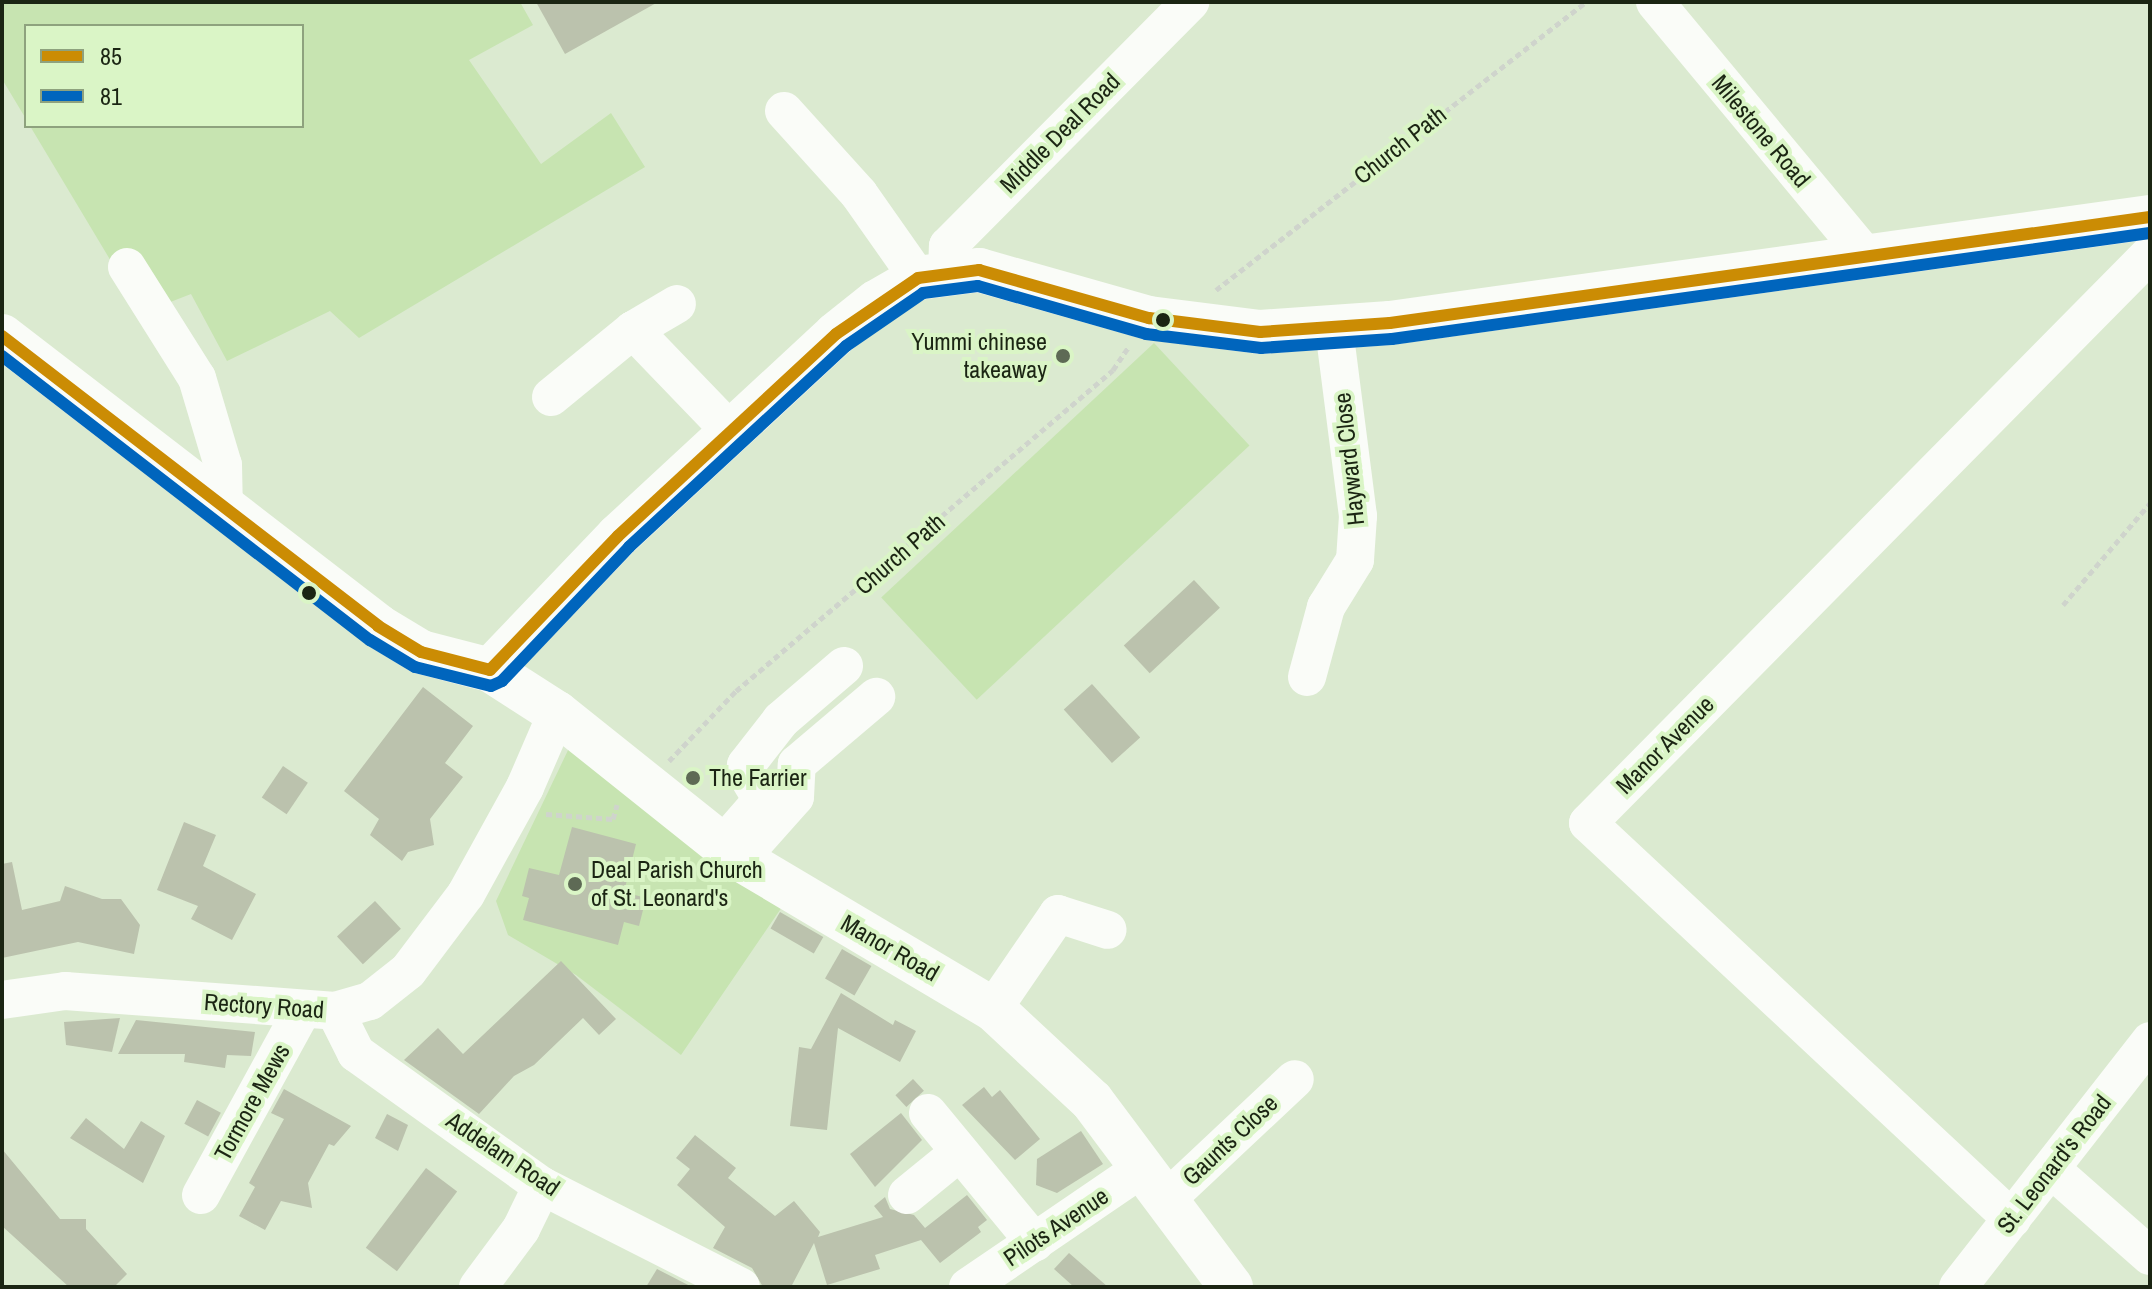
<!DOCTYPE html>
<html>
<head>
<meta charset="utf-8">
<style>
  body { margin:0 }
  #map { position:relative; width:2152px; height:1289px; overflow:hidden; background:#dbead0; font-family:"Archivo Narrow",sans-serif }
  div>[style] { position:absolute }
  [style*='--x'] { left:calc(var(--x)*1px); top:calc(var(--y)*1px); width:calc(var(--w)*1px); rotate:calc(var(--a)*1deg) }
  .green>* { inset:0; background:#c7e4b1; transform-origin:0 0 }
  .building>* { inset:0; background:#bbc2ad; transform-origin:0 0 }
  .path>* { height:5px; margin-top:-2.5px; transform-origin:0; background:repeating-linear-gradient(90deg,#cfd4cc 0 6px,transparent 0 10px) }
  .minor>* { height:38px; margin:-19px; padding:0 19px; transform-origin:19px; border-radius:19px; background:#fafcf8 }
  .major>* { height:44px; margin:-22px; padding:0 22px; transform-origin:22px; border-radius:22px; background:#fafcf8 }
  .bus-1>* { height:12px; margin:-6px; padding:0 6px; transform-origin:6px; border-radius:6px; background:#cb8c04 }
  .bus-2>* { height:12px; margin:-6px; padding:0 6px; transform-origin:6px; border-radius:6px; background:#0065bd }
  .dots>* { width:22px; height:22px; translate:-50% -50%; box-sizing:border-box; border:4px solid #daf5c6; border-radius:50% }
  span { translate:-50% -50%; white-space:nowrap; text-align:center; line-height:1.15; -webkit-text-stroke:8px #daf5c6; paint-order:stroke }
  .street-label { font-size:24px; color:#1b2513 }
  .poi-label { font-size:24px; color:#1b2513 }
  .right { translate:-100% -50%; text-align:right }
  .left { translate:0 -50%; text-align:left }
  .frame { position:absolute; inset:0; border:4px solid #1b2513; pointer-events:none }
  .legend { position:absolute; left:24px; top:24px; width:280px; height:104px; box-sizing:border-box; background:#daf5c6; border:2px solid #8ea27e; margin:0; padding:10px 14px; list-style:none; font-size:24px; color:#1b2513 }
  .legend li { display:flex; align-items:center; gap:16px; height:40px }
  .legend b { width:40px; border:2px solid #8ea27e }
</style>
</head>
<body>
<div id="map">
  <div class="green">
    <div style="clip-path:polygon(2px 2px,520px 2px,533px 25px,469px 60px,541px 164px,611px 113px,645px 167px,359px 338px,330px 311px,227px 361px,191px 294px,142px 313px,30px 126px,302px 126px,302px 26px,26px 26px,26px 119px,2px 79px)"></div>
    <div style="left:1154px;top:343px;width:140px;height:373px;rotate:47deg"></div>
    <div style="clip-path:polygon(570px 746px,784px 904px,681px 1055px,576px 975px,508px 935px,496px 901px)"></div>
  </div>
  <div class="building">
    <div style="clip-path:polygon(536px 2px,658px 2px,565px 54px)"></div>
    <div style="left:1194px;top:580px;width:38px;height:96px;rotate:47deg"></div>
    <div style="left:1092px;top:684px;width:72px;height:38px;rotate:48deg"></div>
    <div style="clip-path:polygon(423px 687px,473px 726px,445px 763px,463px 777px,430px 819px,434px 845px,408px 852px,402px 861px,370px 835px,379px 819px,344px 791px)"></div>
    <div style="left:283px;top:766px;width:30px;height:38px;rotate:34deg"></div>
    <div style="clip-path:polygon(184px 822px,216px 835px,203px 866px,256px 894px,232px 940px,191px 919px,198px 906px,157px 890px)"></div>
    <div style="clip-path:polygon(572px 827px,636px 844px,624px 892px,646px 898px,639px 926px,624px 922px,618px 945px,523px 920px,529px 898px,522px 896px,529px 868px,559px 875px)"></div>
    <div style="clip-path:polygon(12px 862px,22px 910px,60px 901px,65px 886px,102px 899px,121px 899px,140px 925px,134px 954px,78px 942px,2px 958px,2px 864px)"></div>
    <div style="left:375px;top:901px;width:38px;height:52px;rotate:47deg"></div>
    <div style="left:780px;top:912px;width:50px;height:19px;rotate:30deg"></div>
    <div style="left:842px;top:949px;width:34px;height:34px;rotate:30deg"></div>
    <div style="clip-path:polygon(561px 961px,616px 1019px,599px 1035px,583px 1018px,534px 1065px,514px 1076px,479px 1114px,404px 1060px,438px 1028px,463px 1054px)"></div>
    <div style="clip-path:polygon(841px 993px,893px 1025px,895px 1020px,916px 1031px,900px 1062px,838px 1028px,827px 1130px,790px 1126px,799px 1047px,811px 1049px)"></div>
    <div style="clip-path:polygon(120px 1018px,112px 1052px,66px 1045px,64px 1022px)"></div>
    <div style="clip-path:polygon(136px 1020px,255px 1032px,251px 1056px,227px 1055px,225px 1068px,184px 1062px,185px 1054px,118px 1054px)"></div>
    <div style="left:913px;top:1079px;width:16px;height:24px;rotate:47deg"></div>
    <div style="clip-path:polygon(984px 1087px,992px 1097px,1000px 1090px,1040px 1139px,1015px 1160px,962px 1105px)"></div>
    <div style="clip-path:polygon(284px 1089px,351px 1126px,334px 1146px,329px 1144px,308px 1183px,312px 1208px,281px 1201px,265px 1230px,239px 1216px,255px 1187px,249px 1183px,284px 1119px,271px 1113px)"></div>
    <div style="left:197px;top:1100px;width:27px;height:27px;rotate:28deg"></div>
    <div style="clip-path:polygon(901px 1113px,922px 1140px,875px 1187px,850px 1154px)"></div>
    <div style="clip-path:polygon(387px 1114px,408px 1125px,398px 1151px,375px 1138px)"></div>
    <div style="clip-path:polygon(86px 1118px,124px 1149px,141px 1121px,165px 1136px,143px 1183px,70px 1138px)"></div>
    <div style="clip-path:polygon(1081px 1131px,1103px 1164px,1057px 1193px,1036px 1185px,1037px 1159px)"></div>
    <div style="clip-path:polygon(695px 1135px,736px 1168px,728px 1178px,775px 1216px,794px 1201px,820px 1232px,818px 1237px,883px 1217px,874px 1206px,885px 1197px,890px 1209px,914px 1215px,925px 1228px,967px 1195px,987px 1220px,978px 1227px,981px 1232px,940px 1263px,921px 1240px,875px 1255px,880px 1269px,827px 1285px,814px 1243px,791px 1287px,763px 1287px,752px 1268px,713px 1248px,725px 1227px,677px 1185px,690px 1169px,676px 1158px)"></div>
    <div style="clip-path:polygon(2px 1149px,60px 1219px,86px 1219px,86px 1229px,127px 1274px,114px 1287px,69px 1287px,2px 1226px)"></div>
    <div style="left:426px;top:1168px;width:39px;height:100px;rotate:37deg"></div>
    <div style="clip-path:polygon(1069px 1253px,1108px 1287px,1074px 1287px,1054px 1269px)"></div>
    <div style="clip-path:polygon(657px 1269px,692px 1287px,646px 1287px)"></div>
  </div>
  <div class="path">
    <div style="--x:1216;--y:290;--w:469;--a:-37.9"></div>
    <div style="--x:2063;--y:605;--w:134;--a:-49.5"></div>
    <div style="--x:669;--y:761;--w:97;--a:-46.3"></div>
    <div style="--x:736;--y:691;--w:495;--a:-40.4"></div>
    <div style="--x:1113;--y:370;--w:27;--a:-56"></div>
    <div style="--x:546;--y:814;--w:67;--a:4.3"></div>
    <div style="--x:613;--y:819;--w:15;--a:-74"></div>
  </div>
  <div class="minor">
    <div style="--x:1655;--y:2;--w:334;--a:50.3"></div>
    <div style="--x:784;--y:111;--w:112;--a:47.9"></div>
    <div style="--x:859;--y:194;--w:103;--a:54.9"></div>
    <div style="--x:127;--y:267;--w:131;--a:57.8"></div>
    <div style="--x:197;--y:378;--w:91;--a:73.4"></div>
    <div style="--x:223;--y:465;--w:46;--a:88.8"></div>
    <div style="--x:947;--y:272;--w:26;--a:-88"></div>
    <div style="--x:948;--y:246;--w:344;--a:-45.2"></div>
    <div style="--x:633;--y:330;--w:51;--a:-30.6"></div>
    <div style="--x:551;--y:397;--w:106;--a:-39.3"></div>
    <div style="--x:633;--y:330;--w:143;--a:46.1"></div>
    <div style="--x:1307;--y:677;--w:73;--a:-74.8"></div>
    <div style="--x:1326;--y:607;--w:55;--a:-58.3"></div>
    <div style="--x:1355;--y:560;--w:44;--a:-86.1"></div>
    <div style="--x:1358;--y:516;--w:190;--a:-97.3"></div>
    <div style="--x:755;--y:842;--w:60;--a:-48.4"></div>
    <div style="--x:795;--y:797;--w:33;--a:-87"></div>
    <div style="--x:797;--y:764;--w:104;--a:-40.3"></div>
    <div style="--x:722;--y:846;--w:61;--a:-49"></div>
    <div style="--x:762;--y:800;--w:33;--a:-121"></div>
    <div style="--x:745;--y:772;--w:7;--a:-82"></div>
    <div style="--x:746;--y:765;--w:57;--a:-52.1"></div>
    <div style="--x:781;--y:720;--w:83;--a:-40.6"></div>
    <div style="--x:2;--y:1000;--w:64;--a:-8.1"></div>
    <div style="--x:65;--y:991;--w:271;--a:4.2"></div>
    <div style="--x:335;--y:1011;--w:36;--a:-16"></div>
    <div style="--x:370;--y:1001;--w:48;--a:-38.3"></div>
    <div style="--x:408;--y:971;--w:96;--a:-53"></div>
    <div style="--x:466;--y:894;--w:122;--a:-61.1"></div>
    <div style="--x:525;--y:787;--w:81;--a:-66.6"></div>
    <div style="--x:993;--y:1009;--w:115;--a:-55.6"></div>
    <div style="--x:1058;--y:914;--w:52;--a:17.7"></div>
    <div style="--x:335;--y:1011;--w:47;--a:63.4"></div>
    <div style="--x:356;--y:1053;--w:229;--a:35.6"></div>
    <div style="--x:542;--y:1186;--w:223;--a:26.9"></div>
    <div style="--x:928;--y:1113;--w:168;--a:50.5"></div>
    <div style="--x:2051;--y:1169;--w:132;--a:41.3"></div>
    <div style="--x:201;--y:1195;--w:212;--a:-61.3"></div>
    <div style="--x:907;--y:1195;--w:68;--a:-39.1"></div>
    <div style="--x:1165;--y:1201;--w:178;--a:-43.2"></div>
    <div style="--x:2012;--y:1219;--w:580;--a:-136.96"></div>
    <div style="--x:1588;--y:823;--w:800;--a:-45.35"></div>
    <div style="--x:478;--y:1287;--w:72;--a:-53.4"></div>
    <div style="--x:521;--y:1229;--w:48;--a:-64"></div>
    <div style="--x:968;--y:1287;--w:213;--a:-34.3"></div>
    <div style="--x:1958;--y:1287;--w:312;--a:-52"></div>
  </div>
  <div class="major">
    <div style="--x:2;--y:336;--w:475;--a:37.6"></div>
    <div style="--x:378;--y:626;--w:50;--a:31.2"></div>
    <div style="--x:421;--y:652;--w:71;--a:14.6"></div>
    <div style="--x:490;--y:670;--w:80;--a:32.7"></div>
    <div style="--x:557;--y:713;--w:234;--a:38.6"></div>
    <div style="--x:740;--y:859;--w:294;--a:30.7"></div>
    <div style="--x:993;--y:1009;--w:135;--a:42.9"></div>
    <div style="--x:1092;--y:1101;--w:232;--a:53.2"></div>
    <div style="--x:490;--y:670;--w:185;--a:-46.3"></div>
    <div style="--x:618;--y:536;--w:297;--a:-42.8"></div>
    <div style="--x:836;--y:334;--w:51;--a:-38.7"></div>
    <div style="--x:876;--y:302;--w:48;--a:-29.7"></div>
    <div style="--x:918;--y:278;--w:62;--a:-7.5"></div>
    <div style="--x:979;--y:270;--w:177;--a:15.8"></div>
    <div style="--x:1149;--y:318;--w:112;--a:7.2"></div>
    <div style="--x:1260;--y:332;--w:130;--a:-4"></div>
    <div style="--x:1390;--y:323;--w:767;--a:-7.94"></div>
  </div>
  <div class="bus-1">
    <div style="--x:2;--y:336;--w:475;--a:37.6"></div>
    <div style="--x:378;--y:626;--w:50;--a:31.2"></div>
    <div style="--x:421;--y:652;--w:71;--a:14.6"></div>
    <div style="--x:490;--y:670;--w:185;--a:-46.3"></div>
    <div style="--x:618;--y:536;--w:297;--a:-42.8"></div>
    <div style="--x:836;--y:334;--w:99;--a:-34.3"></div>
    <div style="--x:918;--y:278;--w:62;--a:-7.5"></div>
    <div style="--x:979;--y:270;--w:177;--a:15.8"></div>
    <div style="--x:1149;--y:318;--w:112;--a:7.2"></div>
    <div style="--x:1260;--y:332;--w:130;--a:-4"></div>
    <div style="--x:1390;--y:323;--w:767;--a:-7.94"></div>
  </div>
  <div class="bus-2">
    <div style="--x:2;--y:356;--w:465;--a:37.7"></div>
    <div style="--x:370;--y:640;--w:52;--a:31"></div>
    <div style="--x:415;--y:667;--w:78;--a:14"></div>
    <div style="--x:491;--y:686;--w:12;--a:-24"></div>
    <div style="--x:502;--y:681;--w:185;--a:-46.5"></div>
    <div style="--x:629;--y:547;--w:296;--a:-42.8"></div>
    <div style="--x:846;--y:346;--w:93;--a:-34.5"></div>
    <div style="--x:923;--y:293;--w:55;--a:-7.3"></div>
    <div style="--x:978;--y:286;--w:175;--a:15.9"></div>
    <div style="--x:1146;--y:334;--w:116;--a:6.9"></div>
    <div style="--x:1261;--y:348;--w:131;--a:-3.9"></div>
    <div style="--x:1392;--y:339;--w:765;--a:-7.96"></div>
  </div>
  <div class="dots">
    <div style="left:1163px;top:320px;background:#1b2513"></div>
    <div style="left:1063px;top:356px;background:#5e6a55"></div>
    <div style="left:309px;top:593px;background:#1b2513"></div>
    <div style="left:693px;top:778px;background:#5e6a55"></div>
    <div style="left:575px;top:884px;background:#5e6a55"></div>
  </div>
  <div class="street-label">
    <span style="left:1761px;top:131px;rotate:50deg">Milestone Road</span>
    <span style="left:1060px;top:133px;rotate:-45deg">Middle Deal Road</span>
    <span style="left:1400px;top:145px;rotate:-38deg">Church Path</span>
    <span style="left:1349px;top:459px;rotate:-96deg">Hayward Close</span>
    <span style="left:900px;top:554px;rotate:-41deg">Church Path</span>
    <span style="left:1665px;top:745px;rotate:-45deg">Manor Avenue</span>
    <span style="left:890px;top:948px;rotate:30deg">Manor Road</span>
    <span style="left:264px;top:1006px;rotate:4deg">Rectory Road</span>
    <span style="left:252px;top:1102px;rotate:-61deg">Tormore Mews</span>
    <span style="left:1230px;top:1140px;rotate:-43deg">Gaunts Close</span>
    <span style="left:503px;top:1154px;rotate:34deg">Addelam Road</span>
    <span style="left:2054px;top:1164px;rotate:-52deg">St. Leonard's Road</span>
    <span style="left:1056px;top:1227px;rotate:-34deg">Pilots Avenue</span>
  </div>
  <div class="poi-label">
    <span class="right" style="left:1047px;top:356px">Yummi chinese<br>takeaway</span>
    <span class="left" style="left:709px;top:778px">The Farrier</span>
    <span class="left" style="left:591px;top:884px">Deal Parish Church<br>of St. Leonard's</span>
  </div>
  <div class="frame"></div>
  <ul class="legend">
  <li><b style="height:10px;background:#cb8c04"></b>85</li>
  <li><b style="height:10px;background:#0065bd"></b>81</li>
  </ul>
</div>
</body>
</html>
